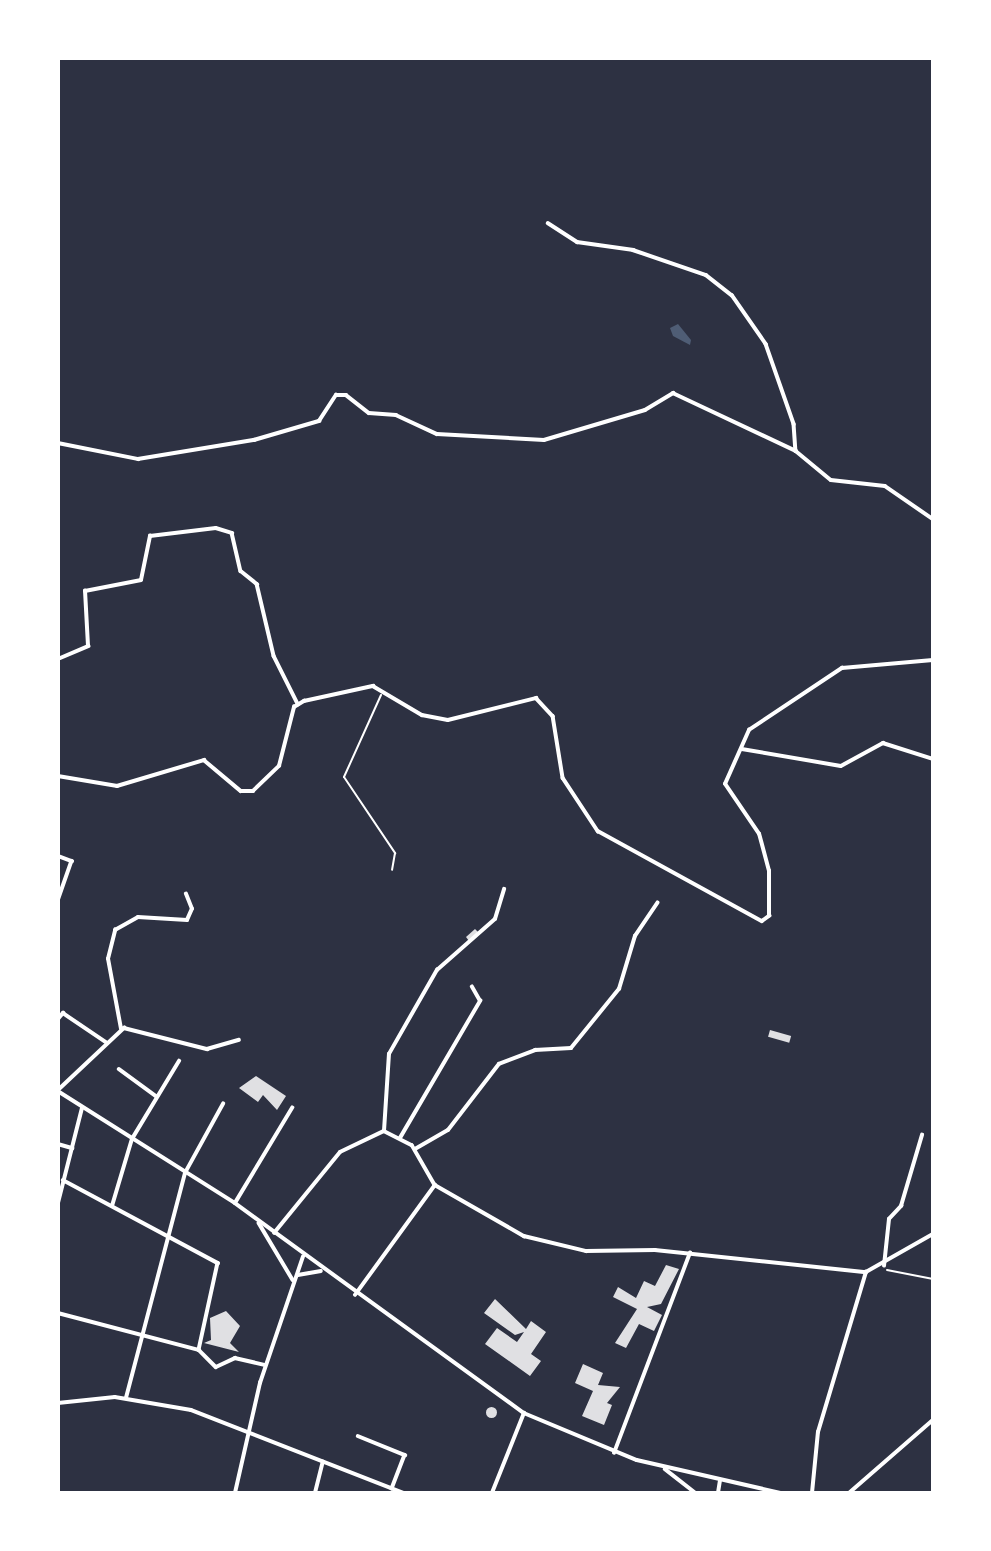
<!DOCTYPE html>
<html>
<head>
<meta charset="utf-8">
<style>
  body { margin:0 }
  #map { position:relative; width:991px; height:1551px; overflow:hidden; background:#2d3142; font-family:"Space Grotesk",sans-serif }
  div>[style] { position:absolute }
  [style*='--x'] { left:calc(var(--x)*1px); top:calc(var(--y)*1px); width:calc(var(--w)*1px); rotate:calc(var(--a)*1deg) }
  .water>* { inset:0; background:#4f5d75 }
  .building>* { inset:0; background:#e0e0e3; transform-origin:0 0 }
  .round { border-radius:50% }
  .path>* { height:2px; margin:-1px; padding:0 1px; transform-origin:1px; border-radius:1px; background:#fff }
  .minor>* { height:3.5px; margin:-1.75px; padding:0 1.75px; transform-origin:1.75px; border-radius:1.75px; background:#fff }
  span { translate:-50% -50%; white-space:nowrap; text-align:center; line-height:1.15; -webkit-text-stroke:7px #fff; paint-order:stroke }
  .frame { position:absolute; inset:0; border:60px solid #fff; pointer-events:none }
</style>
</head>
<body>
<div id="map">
  <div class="water">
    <div style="clip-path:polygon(678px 324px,691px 340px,690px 345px,673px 336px,670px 328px)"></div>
  </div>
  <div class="building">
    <div style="clip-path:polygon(475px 929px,479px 933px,469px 941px,466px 937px)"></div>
    <div style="left:770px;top:1030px;width:22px;height:7px;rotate:16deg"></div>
    <div style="clip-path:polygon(256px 1076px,286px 1096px,277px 1110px,263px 1095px,258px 1102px,239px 1088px)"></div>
    <div style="clip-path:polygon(666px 1265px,679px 1269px,661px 1304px,647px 1307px,662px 1315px,654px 1331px,639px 1324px,626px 1348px,615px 1343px,637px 1309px,613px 1297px,618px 1287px,636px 1298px,644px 1281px,655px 1286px)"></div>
    <div style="clip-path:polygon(495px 1299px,526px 1329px,531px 1321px,546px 1332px,531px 1354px,541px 1361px,530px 1376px,485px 1344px,497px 1328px,517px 1342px,524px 1332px,515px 1335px,484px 1313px)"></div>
    <div style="clip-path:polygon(226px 1311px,240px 1326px,230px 1343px,239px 1352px,204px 1343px,211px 1340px,210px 1318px)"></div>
    <div style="clip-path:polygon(583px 1364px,603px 1373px,598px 1385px,620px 1387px,607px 1403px,612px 1405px,604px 1425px,582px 1416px,593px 1391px,575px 1383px)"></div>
    <div class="round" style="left:485.5px;top:1406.5px;width:11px;height:11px"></div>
  </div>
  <div class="path">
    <div style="--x:381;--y:695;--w:90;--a:114.3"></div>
    <div style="--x:344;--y:777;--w:92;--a:56.1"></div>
    <div style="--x:395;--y:853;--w:17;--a:100"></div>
    <div style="--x:887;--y:1270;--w:47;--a:11.1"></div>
  </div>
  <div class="minor">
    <div style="--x:548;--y:223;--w:35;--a:33"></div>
    <div style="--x:577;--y:242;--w:57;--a:8.1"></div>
    <div style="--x:633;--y:250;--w:77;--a:18.9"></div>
    <div style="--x:706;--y:275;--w:33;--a:38"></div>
    <div style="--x:732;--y:295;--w:60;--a:55.2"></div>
    <div style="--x:766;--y:344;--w:85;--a:70.7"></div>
    <div style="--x:794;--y:424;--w:27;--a:86"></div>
    <div style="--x:58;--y:443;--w:82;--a:11.3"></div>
    <div style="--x:138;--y:459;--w:118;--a:-9.3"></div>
    <div style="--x:254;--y:440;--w:68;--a:-16.3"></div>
    <div style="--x:319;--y:421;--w:31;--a:-57"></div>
    <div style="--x:336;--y:395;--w:10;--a:0"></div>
    <div style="--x:346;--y:395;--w:29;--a:38"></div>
    <div style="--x:369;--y:413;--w:27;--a:4"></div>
    <div style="--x:396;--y:415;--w:45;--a:24.9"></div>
    <div style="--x:437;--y:434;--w:107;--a:3.2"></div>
    <div style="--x:544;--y:440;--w:105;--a:-16.5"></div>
    <div style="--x:645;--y:410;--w:33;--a:-31"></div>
    <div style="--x:673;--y:393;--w:136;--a:25.2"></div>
    <div style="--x:796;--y:451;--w:45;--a:39.6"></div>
    <div style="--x:831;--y:480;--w:54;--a:6.3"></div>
    <div style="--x:885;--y:486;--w:58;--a:34.5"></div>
    <div style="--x:58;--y:659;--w:33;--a:-23"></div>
    <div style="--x:88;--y:646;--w:55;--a:-93.1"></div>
    <div style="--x:85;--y:591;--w:57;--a:-11.1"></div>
    <div style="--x:141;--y:580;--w:45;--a:-78.4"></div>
    <div style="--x:150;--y:536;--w:66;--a:-6.9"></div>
    <div style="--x:216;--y:528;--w:17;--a:17"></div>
    <div style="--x:232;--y:533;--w:39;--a:77"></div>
    <div style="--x:241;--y:571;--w:21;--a:39"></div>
    <div style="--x:257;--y:584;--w:74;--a:76.7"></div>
    <div style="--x:274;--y:656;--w:54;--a:63.4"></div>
    <div style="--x:742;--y:749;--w:100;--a:9.7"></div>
    <div style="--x:841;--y:766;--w:48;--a:-28.7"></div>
    <div style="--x:883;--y:743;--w:52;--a:17.7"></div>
    <div style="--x:58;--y:776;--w:60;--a:9.6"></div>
    <div style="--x:117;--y:786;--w:91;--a:-16.6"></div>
    <div style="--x:204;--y:760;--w:48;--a:40"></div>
    <div style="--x:241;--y:791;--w:12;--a:0"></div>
    <div style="--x:253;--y:791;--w:36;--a:-44"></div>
    <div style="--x:279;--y:766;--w:61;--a:-75.7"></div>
    <div style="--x:294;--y:707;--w:12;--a:-31"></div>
    <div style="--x:304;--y:701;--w:71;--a:-12.3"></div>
    <div style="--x:373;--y:686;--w:57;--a:30.6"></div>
    <div style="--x:422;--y:715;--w:26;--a:11"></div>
    <div style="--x:448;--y:720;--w:91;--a:-14"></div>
    <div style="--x:536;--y:698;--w:25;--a:47"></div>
    <div style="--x:553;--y:716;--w:63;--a:80.8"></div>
    <div style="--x:563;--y:778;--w:64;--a:56.6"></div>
    <div style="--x:598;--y:831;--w:187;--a:28.8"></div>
    <div style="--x:762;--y:921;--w:9;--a:-36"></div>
    <div style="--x:769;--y:916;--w:45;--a:-90"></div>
    <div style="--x:769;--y:871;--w:38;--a:-105"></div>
    <div style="--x:759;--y:834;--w:60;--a:-124.2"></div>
    <div style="--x:725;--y:784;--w:59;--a:-66"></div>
    <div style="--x:749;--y:730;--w:112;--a:-33.7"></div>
    <div style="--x:842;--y:668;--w:91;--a:-5"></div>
    <div style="--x:58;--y:856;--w:15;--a:20"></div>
    <div style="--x:72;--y:861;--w:42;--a:109.3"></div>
    <div style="--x:58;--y:1019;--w:8;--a:-50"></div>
    <div style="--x:63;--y:1013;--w:52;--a:34"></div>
    <div style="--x:121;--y:1029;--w:71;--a:-100.5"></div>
    <div style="--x:108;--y:959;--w:30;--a:-76"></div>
    <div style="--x:115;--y:930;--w:26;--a:-29"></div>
    <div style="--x:138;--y:917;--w:49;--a:3.5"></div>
    <div style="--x:187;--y:920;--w:12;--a:-66"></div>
    <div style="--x:192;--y:909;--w:16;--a:-112"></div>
    <div style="--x:119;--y:1069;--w:46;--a:36.1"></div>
    <div style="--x:58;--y:1090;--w:91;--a:-43.2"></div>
    <div style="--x:124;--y:1028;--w:86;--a:14.2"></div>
    <div style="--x:207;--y:1049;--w:33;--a:-16"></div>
    <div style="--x:58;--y:1091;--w:209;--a:32.3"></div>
    <div style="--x:235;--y:1203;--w:357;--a:36"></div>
    <div style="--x:524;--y:1413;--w:122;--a:22.6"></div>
    <div style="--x:637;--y:1460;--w:148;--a:12.9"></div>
    <div style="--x:384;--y:1131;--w:31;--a:27"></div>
    <div style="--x:412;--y:1145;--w:46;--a:60.1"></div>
    <div style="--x:435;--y:1185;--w:103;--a:29.8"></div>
    <div style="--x:524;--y:1236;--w:64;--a:13.6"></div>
    <div style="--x:586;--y:1251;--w:69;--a:-0.8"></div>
    <div style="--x:655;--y:1250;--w:212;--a:6"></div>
    <div style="--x:866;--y:1272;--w:77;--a:-29.6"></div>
    <div style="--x:384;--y:1131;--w:77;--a:-86.3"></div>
    <div style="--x:389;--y:1054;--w:97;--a:-60.3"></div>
    <div style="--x:437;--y:970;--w:77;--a:-41.3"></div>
    <div style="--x:495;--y:919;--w:31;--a:-73"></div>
    <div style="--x:400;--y:1138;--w:159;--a:-59.7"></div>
    <div style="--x:480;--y:1001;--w:16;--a:-120"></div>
    <div style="--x:58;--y:1144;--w:15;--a:16"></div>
    <div style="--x:415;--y:1149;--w:38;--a:-30"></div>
    <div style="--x:448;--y:1130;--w:83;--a:-52.3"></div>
    <div style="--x:499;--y:1064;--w:39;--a:-21"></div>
    <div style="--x:535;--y:1050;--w:36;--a:-3"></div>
    <div style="--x:571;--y:1048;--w:76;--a:-50.9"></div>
    <div style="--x:619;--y:989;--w:55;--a:-73.2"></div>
    <div style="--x:635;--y:936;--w:40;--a:-56"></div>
    <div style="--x:63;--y:1180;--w:176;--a:28.2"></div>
    <div style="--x:218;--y:1263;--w:89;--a:102.3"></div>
    <div style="--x:58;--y:1203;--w:98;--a:-75.8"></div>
    <div style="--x:235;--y:1203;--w:111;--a:-59"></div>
    <div style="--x:112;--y:1206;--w:70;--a:-73.4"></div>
    <div style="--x:132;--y:1139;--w:91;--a:-58.9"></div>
    <div style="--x:259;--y:1223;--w:66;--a:59.2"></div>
    <div style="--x:274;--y:1233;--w:104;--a:-50.8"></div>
    <div style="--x:340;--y:1152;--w:49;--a:-25.5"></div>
    <div style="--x:884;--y:1266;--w:47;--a:-83.9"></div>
    <div style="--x:889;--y:1219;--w:18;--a:-47"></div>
    <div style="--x:901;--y:1206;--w:74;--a:-73.5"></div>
    <div style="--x:298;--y:1275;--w:23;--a:-10"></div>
    <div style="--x:355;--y:1295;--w:136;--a:-54"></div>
    <div style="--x:58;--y:1313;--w:146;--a:14.7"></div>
    <div style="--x:199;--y:1350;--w:24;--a:45"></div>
    <div style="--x:216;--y:1367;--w:21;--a:-25"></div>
    <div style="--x:235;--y:1358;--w:31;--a:13"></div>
    <div style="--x:126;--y:1398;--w:233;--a:-75.3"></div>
    <div style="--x:185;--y:1173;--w:79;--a:-61.2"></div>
    <div style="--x:58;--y:1403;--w:57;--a:-6"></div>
    <div style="--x:115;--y:1397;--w:77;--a:9.7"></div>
    <div style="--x:191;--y:1410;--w:229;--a:21.3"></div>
    <div style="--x:358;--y:1436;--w:51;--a:22"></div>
    <div style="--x:405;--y:1455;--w:36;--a:111"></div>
    <div style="--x:614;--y:1453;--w:214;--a:-69.2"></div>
    <div style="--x:665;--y:1469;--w:39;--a:38"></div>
    <div style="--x:235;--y:1493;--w:113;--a:-77.2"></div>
    <div style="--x:260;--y:1383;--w:133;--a:-71.2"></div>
    <div style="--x:315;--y:1493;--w:32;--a:-76"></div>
    <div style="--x:492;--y:1493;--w:86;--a:-68.2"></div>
    <div style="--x:718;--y:1493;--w:13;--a:-81"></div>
    <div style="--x:812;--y:1493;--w:61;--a:-84.4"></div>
    <div style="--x:818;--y:1432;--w:167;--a:-73.3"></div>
    <div style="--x:849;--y:1493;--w:111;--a:-41"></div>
  </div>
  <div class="frame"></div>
</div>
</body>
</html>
